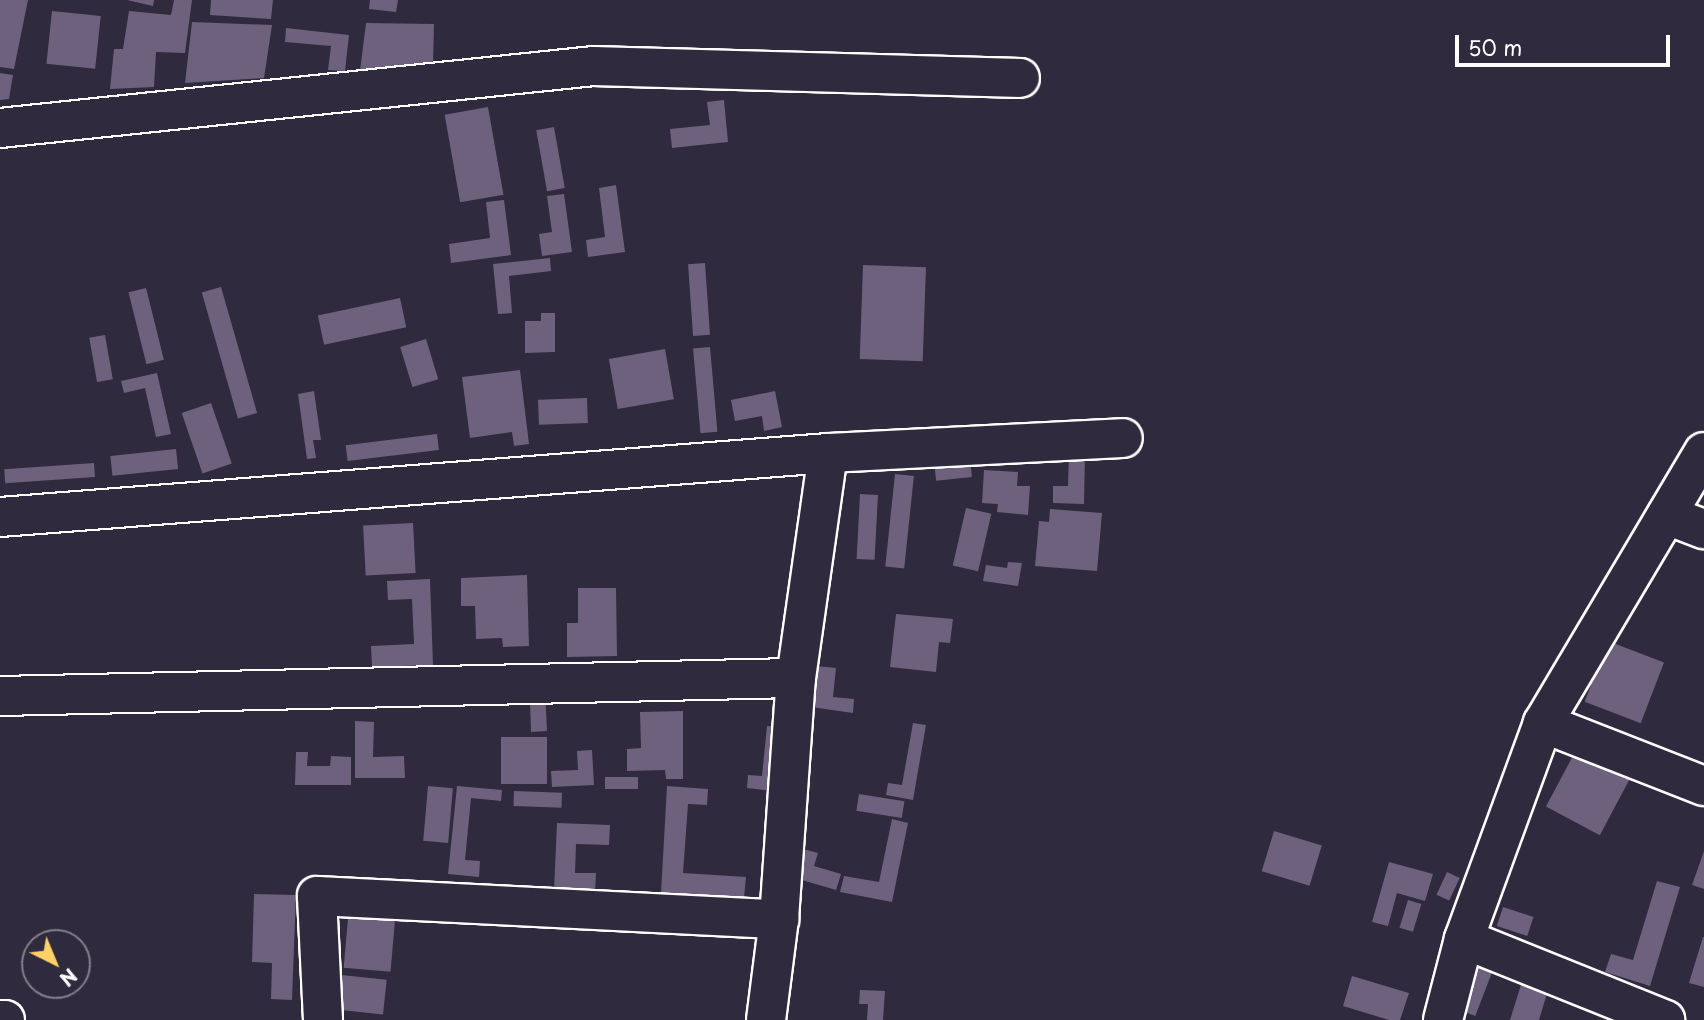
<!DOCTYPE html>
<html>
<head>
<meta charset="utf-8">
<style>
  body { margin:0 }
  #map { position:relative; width:1704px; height:1020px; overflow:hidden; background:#2f2a3d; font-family:"Playpen Sans",sans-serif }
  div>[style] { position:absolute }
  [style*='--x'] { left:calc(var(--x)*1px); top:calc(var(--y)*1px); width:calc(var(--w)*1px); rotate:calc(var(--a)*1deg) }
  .building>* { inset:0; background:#6e617d; transform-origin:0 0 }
  .roads { filter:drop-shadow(2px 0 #fff) drop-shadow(-2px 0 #fff) drop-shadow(0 2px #fff) drop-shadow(0 -2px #fff) }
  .minor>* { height:38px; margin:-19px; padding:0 19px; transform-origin:19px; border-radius:19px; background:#2f2a3d }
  span { translate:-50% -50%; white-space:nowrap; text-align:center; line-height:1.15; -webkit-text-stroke:5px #2f2a3d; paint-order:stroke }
  .north { position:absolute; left:21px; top:929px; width:70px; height:70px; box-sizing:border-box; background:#2f2a3d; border:2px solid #827f8b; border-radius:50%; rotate:137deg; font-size:19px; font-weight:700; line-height:28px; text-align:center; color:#fff }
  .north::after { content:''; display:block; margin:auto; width:24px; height:32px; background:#ffd166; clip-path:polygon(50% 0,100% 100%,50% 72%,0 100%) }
  .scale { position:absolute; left:1455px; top:35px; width:215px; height:32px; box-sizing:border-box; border:4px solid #fff; border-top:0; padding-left:9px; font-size:21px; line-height:24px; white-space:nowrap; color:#fff; -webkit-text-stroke:5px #2f2a3d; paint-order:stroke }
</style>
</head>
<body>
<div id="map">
  <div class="building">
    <div style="clip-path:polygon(0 0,28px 0,14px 69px,0 67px)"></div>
    <div style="clip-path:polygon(127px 0,154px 0,153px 6px)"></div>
    <div style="clip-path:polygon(174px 0,192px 0,185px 53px,156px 52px,154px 87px,110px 89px,114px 49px,123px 49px,129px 11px,171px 15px)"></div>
    <div style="clip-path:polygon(211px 0,273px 0,271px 19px,210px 15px)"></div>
    <div style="clip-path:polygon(370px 0,398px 0,396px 12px,369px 9px)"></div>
    <div style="left:52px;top:11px;width:49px;height:53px;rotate:6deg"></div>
    <div style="clip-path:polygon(192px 22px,272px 25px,264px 78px,185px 83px)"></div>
    <div style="clip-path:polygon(366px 23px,434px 24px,433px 66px,360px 71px)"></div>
    <div style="clip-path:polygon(286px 28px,349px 35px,345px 71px,328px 70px,331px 46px,285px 42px)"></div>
    <div style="clip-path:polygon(0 73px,13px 75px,9px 99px,0 100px)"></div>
    <div style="clip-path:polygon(724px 100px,728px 142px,672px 148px,670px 129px,710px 125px,707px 102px)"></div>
    <div style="left:488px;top:107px;width:89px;height:44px;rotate:80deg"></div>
    <div style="left:554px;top:127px;width:62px;height:18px;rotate:80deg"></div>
    <div style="clip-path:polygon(616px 185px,625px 252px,588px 257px,586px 240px,605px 237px,599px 188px)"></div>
    <div style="clip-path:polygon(564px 194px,572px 252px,542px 256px,539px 234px,552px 232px,547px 196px)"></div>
    <div style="clip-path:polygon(504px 200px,511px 255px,451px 263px,449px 244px,490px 238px,486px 202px)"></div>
    <div style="clip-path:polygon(550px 258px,551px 271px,509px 276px,512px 313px,498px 314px,493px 264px)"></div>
    <div style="left:705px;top:263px;width:72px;height:17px;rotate:86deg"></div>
    <div style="left:863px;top:265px;width:63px;height:94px;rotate:2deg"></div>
    <div style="left:221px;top:287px;width:131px;height:20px;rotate:74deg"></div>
    <div style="left:146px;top:288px;width:74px;height:18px;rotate:76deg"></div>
    <div style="left:400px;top:298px;width:30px;height:84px;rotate:78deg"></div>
    <div style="clip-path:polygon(541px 313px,555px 313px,555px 352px,525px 353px,525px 321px,541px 321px)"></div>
    <div style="left:105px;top:335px;width:45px;height:16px;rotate:80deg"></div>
    <div style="left:426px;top:339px;width:42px;height:27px;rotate:73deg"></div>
    <div style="left:710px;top:347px;width:85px;height:17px;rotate:85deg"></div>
    <div style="left:665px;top:349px;width:51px;height:57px;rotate:80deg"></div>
    <div style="clip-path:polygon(520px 370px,529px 444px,514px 446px,512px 432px,470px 438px,462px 377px)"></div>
    <div style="clip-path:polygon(157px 373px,171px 434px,156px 437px,145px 388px,124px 393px,121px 381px)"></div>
    <div style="clip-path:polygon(314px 391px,321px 440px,313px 440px,316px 458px,307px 459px,298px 394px)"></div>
    <div style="clip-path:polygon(775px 391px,782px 427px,764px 431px,762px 416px,735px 421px,731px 400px)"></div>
    <div style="left:587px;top:398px;width:25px;height:49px;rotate:88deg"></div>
    <div style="left:211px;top:403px;width:64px;height:31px;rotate:71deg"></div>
    <div style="left:437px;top:434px;width:16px;height:92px;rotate:83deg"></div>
    <div style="left:176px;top:449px;width:20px;height:66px;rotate:84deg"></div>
    <div style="clip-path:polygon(1069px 452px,1085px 452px,1084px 504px,1053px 503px,1053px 486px,1068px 486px)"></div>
    <div style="left:970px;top:459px;width:18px;height:36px;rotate:84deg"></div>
    <div style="left:94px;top:463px;width:14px;height:90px;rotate:86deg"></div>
    <div style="clip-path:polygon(984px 470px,1018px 472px,1017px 486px,1030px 486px,1028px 515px,997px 512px,998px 504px,982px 503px)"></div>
    <div style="left:895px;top:474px;width:19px;height:93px;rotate:6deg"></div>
    <div style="left:860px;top:494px;width:18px;height:65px;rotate:3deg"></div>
    <div style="left:966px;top:508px;width:26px;height:59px;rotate:13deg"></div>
    <div style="clip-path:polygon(1050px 509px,1102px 513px,1097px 571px,1035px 566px,1039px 521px,1049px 522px)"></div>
    <div style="left:413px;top:523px;width:50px;height:50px;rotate:87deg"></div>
    <div style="clip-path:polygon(1008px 562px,1022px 563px,1018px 586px,983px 581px,986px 565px,1007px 568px)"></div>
    <div style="clip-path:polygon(527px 575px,529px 646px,503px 647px,502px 638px,476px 639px,475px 606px,461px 606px,461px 578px)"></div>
    <div style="clip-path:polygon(430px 579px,433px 665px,372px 667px,371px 646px,414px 644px,412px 599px,388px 600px,387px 581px)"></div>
    <div style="clip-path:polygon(578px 588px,616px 588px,617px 656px,567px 657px,567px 623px,578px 623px)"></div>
    <div style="clip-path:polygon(896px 614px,953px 619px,950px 643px,939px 642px,936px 672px,890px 667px)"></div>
    <div style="left:1608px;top:641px;width:60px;height:65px;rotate:21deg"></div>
    <div style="clip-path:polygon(816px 666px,836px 668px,833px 697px,854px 699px,853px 713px,811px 707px)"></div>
    <div style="clip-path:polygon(545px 689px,547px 731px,531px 732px,530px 702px)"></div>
    <div style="clip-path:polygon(683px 711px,683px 779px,666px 779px,665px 770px,627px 771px,627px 749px,641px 748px,640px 712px)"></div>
    <div style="clip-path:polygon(355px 721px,374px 722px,373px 757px,404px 756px,405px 778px,355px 778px)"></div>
    <div style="clip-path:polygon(913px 723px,926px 725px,913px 800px,886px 795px,888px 783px,902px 785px)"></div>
    <div style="clip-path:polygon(767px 726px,780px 727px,773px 791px,747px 788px,748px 775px,762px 776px)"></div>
    <div style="left:501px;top:737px;width:46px;height:47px"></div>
    <div style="clip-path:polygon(592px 750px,594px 785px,552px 787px,551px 771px,578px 770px,577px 751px)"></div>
    <div style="left:1576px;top:750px;width:61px;height:64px;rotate:28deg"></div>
    <div style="clip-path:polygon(296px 752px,308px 752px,307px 766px,330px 766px,331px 756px,351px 757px,351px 785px,295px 785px)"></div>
    <div style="left:605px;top:777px;width:33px;height:12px"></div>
    <div style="left:428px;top:786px;width:25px;height:55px;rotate:5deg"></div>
    <div style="clip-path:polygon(457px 786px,502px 790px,501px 801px,471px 798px,465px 860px,480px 861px,479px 877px,448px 874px)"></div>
    <div style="clip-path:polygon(667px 786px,708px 789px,707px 805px,688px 804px,683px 873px,746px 877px,744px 898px,661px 893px)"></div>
    <div style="left:514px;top:791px;width:48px;height:15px;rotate:2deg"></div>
    <div style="left:859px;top:794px;width:46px;height:17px;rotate:9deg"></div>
    <div style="clip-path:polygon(892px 819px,908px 823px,892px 902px,840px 892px,844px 876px,879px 882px)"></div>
    <div style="clip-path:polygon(557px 823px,610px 825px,609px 845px,576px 844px,575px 873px,596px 873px,595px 893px,554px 891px)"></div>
    <div style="left:1274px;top:831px;width:50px;height:42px;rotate:17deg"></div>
    <div style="clip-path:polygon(803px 849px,818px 853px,814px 866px,841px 874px,836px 890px,795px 878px)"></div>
    <div style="clip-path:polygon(1704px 851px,1704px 889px,1692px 885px)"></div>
    <div style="clip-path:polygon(1389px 862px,1433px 874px,1425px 901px,1397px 893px,1388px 926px,1372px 922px)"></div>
    <div style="left:1447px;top:872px;width:14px;height:25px;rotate:25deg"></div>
    <div style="clip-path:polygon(1657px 881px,1680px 887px,1650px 986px,1605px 972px,1611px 954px,1633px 960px)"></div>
    <div style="clip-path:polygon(254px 894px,296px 895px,292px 1000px,271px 999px,272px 963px,252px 962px)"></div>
    <div style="left:1408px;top:900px;width:14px;height:29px;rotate:17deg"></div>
    <div style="left:349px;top:907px;width:47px;height:61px;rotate:5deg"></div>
    <div style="left:1503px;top:907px;width:32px;height:20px;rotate:18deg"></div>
    <div style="clip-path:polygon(1703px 937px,1704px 937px,1704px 987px,1689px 983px)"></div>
    <div style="left:1471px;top:949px;width:28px;height:61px;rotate:21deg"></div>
    <div style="clip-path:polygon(1525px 972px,1551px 980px,1539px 1020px,1510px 1020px)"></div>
    <div style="left:332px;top:974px;width:55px;height:35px;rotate:6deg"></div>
    <div style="clip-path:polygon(1352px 976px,1409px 993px,1400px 1020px,1389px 1020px,1343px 1006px)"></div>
    <div style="clip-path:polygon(860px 990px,885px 991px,883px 1020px,867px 1020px,868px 1004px,859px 1004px)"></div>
  </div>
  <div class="roads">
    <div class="minor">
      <div style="--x:0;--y:128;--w:597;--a:-5.96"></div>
      <div style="--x:594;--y:66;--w:426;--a:1.6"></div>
      <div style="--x:1667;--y:515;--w:40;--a:21"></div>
      <div style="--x:0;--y:517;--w:830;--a:-4.42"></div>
      <div style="--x:828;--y:453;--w:295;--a:-2.9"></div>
      <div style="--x:0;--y:696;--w:796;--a:-1.3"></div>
      <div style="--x:1543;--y:723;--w:173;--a:21.4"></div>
      <div style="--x:1464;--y:939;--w:217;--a:21.9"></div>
      <div style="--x:0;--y:1020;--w:5;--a:0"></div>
      <div style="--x:323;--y:1020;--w:124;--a:-92.8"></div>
      <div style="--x:317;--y:896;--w:463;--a:2.9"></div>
      <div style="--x:766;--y:1020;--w:102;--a:-82.7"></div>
      <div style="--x:779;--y:919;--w:242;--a:-86"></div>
      <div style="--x:796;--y:678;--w:227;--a:-81.9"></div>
      <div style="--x:1443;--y:1020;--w:84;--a:-75.5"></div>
      <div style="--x:1464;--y:939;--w:230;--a:-69.9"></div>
      <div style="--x:1543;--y:723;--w:315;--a:-59.3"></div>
    </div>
  </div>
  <div class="north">N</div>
  <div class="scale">50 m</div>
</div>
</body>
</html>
